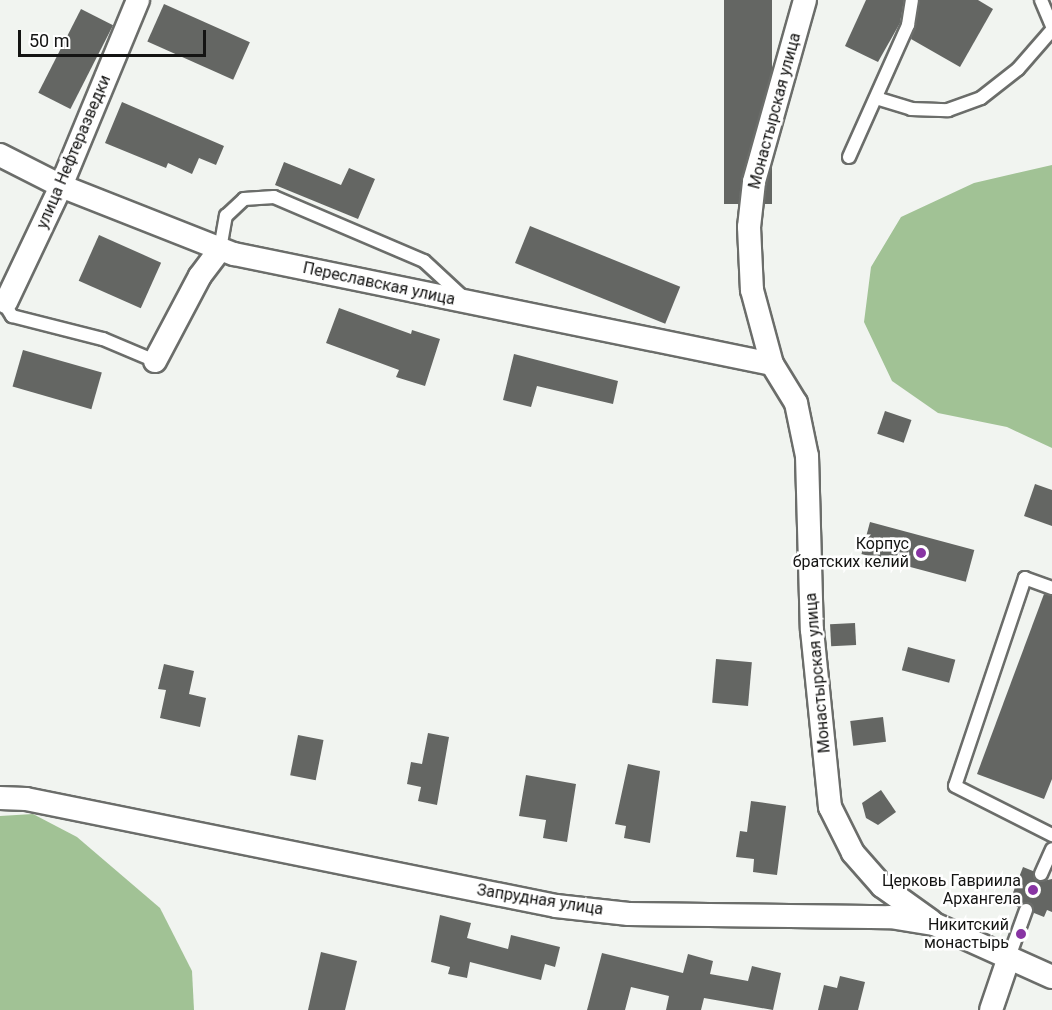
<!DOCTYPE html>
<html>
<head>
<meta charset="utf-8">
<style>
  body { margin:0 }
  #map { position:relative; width:1052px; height:1010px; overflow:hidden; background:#f1f4f0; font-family:Roboto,sans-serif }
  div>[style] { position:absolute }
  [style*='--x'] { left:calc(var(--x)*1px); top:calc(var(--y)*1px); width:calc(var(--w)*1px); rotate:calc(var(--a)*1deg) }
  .water>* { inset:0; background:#a1c295 }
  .building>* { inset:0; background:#646663; transform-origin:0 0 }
  .roads { filter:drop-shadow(2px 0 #6b6d6a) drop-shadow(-2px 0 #6b6d6a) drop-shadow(0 2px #6b6d6a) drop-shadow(0 -2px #6b6d6a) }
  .lane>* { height:12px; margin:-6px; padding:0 6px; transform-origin:6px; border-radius:6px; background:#fff }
  .street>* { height:22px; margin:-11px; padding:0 11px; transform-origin:11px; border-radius:11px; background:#fff }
  .dots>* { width:16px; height:16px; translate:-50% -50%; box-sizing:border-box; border:3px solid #fff; border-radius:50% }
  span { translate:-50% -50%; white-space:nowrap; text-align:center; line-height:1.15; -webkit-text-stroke:5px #fff; paint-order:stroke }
  .street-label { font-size:16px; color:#141413 }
  .poi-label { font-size:16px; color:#141413 }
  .right { translate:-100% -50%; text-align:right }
  .scale { position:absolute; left:18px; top:30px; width:188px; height:27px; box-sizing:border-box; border:3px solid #141413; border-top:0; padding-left:8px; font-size:18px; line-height:21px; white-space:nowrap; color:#141413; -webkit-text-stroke:4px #fff; paint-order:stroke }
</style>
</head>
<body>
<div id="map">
  <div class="water">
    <div style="clip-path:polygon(1052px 165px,1052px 448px,1007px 427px,938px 413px,892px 381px,864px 322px,871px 267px,901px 217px,974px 183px)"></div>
    <div style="clip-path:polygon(33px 814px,77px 837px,160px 908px,192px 971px,194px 1010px,0 1010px,0 816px)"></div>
  </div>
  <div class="building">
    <div style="left:724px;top:0;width:48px;height:204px"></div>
    <div style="clip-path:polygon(866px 0,904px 0,900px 23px,878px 62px,845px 46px)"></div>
    <div style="clip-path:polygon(920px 0,978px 0,993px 9px,960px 67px,911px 39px)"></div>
    <div style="left:164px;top:4px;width:94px;height:41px;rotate:24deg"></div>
    <div style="left:81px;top:9px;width:36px;height:94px;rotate:27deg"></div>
    <div style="clip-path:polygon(122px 102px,224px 146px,216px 165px,199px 158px,192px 174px,168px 163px,166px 168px,105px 143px)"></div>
    <div style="clip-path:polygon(284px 162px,341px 185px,349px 168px,375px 179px,358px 219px,275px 185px)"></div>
    <div style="left:530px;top:226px;width:162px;height:40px;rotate:22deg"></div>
    <div style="left:99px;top:235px;width:68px;height:50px;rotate:24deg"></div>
    <div style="clip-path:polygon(339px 308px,411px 334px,412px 330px,440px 339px,425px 386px,396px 377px,399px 370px,326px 343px)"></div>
    <div style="left:23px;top:350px;width:82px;height:38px;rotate:16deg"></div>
    <div style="clip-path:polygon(514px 354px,618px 381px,613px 404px,537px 386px,531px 407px,503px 400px)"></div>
    <div style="left:885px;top:411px;width:28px;height:24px;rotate:19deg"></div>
    <div style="clip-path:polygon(1035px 484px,1052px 490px,1052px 526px,1024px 516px)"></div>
    <div style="left:870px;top:522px;width:108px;height:33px;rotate:15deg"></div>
    <div style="clip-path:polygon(1044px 594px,1052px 596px,1052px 779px,1044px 799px,977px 774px)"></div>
    <div style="left:855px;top:623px;width:22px;height:25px;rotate:87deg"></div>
    <div style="left:908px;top:647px;width:49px;height:24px;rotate:15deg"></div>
    <div style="left:716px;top:659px;width:36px;height:44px;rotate:5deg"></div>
    <div style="clip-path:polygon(164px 664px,194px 671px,189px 694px,206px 698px,200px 727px,160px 718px,166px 690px,158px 689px)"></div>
    <div style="left:883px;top:717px;width:25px;height:33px;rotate:83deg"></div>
    <div style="clip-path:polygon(428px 733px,449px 737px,437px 805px,418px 801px,421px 787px,407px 784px,411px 762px,422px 764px)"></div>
    <div style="left:298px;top:735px;width:26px;height:41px;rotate:11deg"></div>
    <div style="clip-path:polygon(628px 764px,660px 771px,650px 843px,624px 838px,626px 826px,615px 824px)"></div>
    <div style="clip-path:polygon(526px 775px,576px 784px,567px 842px,543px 838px,546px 820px,519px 816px)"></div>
    <div style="clip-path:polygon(881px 790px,896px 812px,878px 825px,866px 818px,862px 803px)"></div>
    <div style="clip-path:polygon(751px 801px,786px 806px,777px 875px,753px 872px,754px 859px,736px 857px,740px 831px,747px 832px)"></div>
    <div style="clip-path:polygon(1023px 867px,1033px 871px,1038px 882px,1052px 879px,1052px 912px,1047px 910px,1044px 917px,1034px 913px,1029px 903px,1018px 907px,1009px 903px)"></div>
    <div style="clip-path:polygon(440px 915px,471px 923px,467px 938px,508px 949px,511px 935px,560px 947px,555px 967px,545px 964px,541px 980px,470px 962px,467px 978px,448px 974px,450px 967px,431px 962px)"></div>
    <div style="clip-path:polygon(321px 952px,357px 961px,345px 1010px,308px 1010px)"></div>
    <div style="clip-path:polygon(602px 953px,683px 973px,688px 954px,713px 961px,710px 974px,748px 981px,752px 966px,781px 973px,773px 1010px,704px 998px,701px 1010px,666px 1010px,669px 996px,631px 987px,625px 1010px,587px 1010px)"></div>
    <div style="clip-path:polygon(840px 976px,865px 982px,858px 1010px,818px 1010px,824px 985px,837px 988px)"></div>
  </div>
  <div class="roads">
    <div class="lane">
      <div style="--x:1041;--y:0;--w:28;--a:67"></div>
      <div style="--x:876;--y:98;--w:37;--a:17"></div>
      <div style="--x:911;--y:109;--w:37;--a:2"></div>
      <div style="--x:948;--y:110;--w:35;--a:-20"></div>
      <div style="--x:981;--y:98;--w:47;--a:-38.1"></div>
      <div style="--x:1018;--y:69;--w:52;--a:-48.9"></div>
      <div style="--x:849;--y:157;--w:145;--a:-65.9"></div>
      <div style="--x:908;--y:25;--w:25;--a:-81"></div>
      <div style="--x:220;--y:249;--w:34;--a:-80"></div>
      <div style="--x:226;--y:216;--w:25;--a:-43"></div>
      <div style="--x:244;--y:199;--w:30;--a:-4"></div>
      <div style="--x:274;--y:197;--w:163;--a:23.1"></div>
      <div style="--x:424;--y:261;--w:54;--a:42.8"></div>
      <div style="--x:2;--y:300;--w:19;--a:58"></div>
      <div style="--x:12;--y:316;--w:94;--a:14.2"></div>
      <div style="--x:103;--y:339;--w:56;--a:22.9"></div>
      <div style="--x:1052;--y:588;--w:29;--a:-160"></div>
      <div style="--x:1025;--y:578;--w:219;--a:108.6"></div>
      <div style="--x:955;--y:786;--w:109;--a:26.8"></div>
      <div style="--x:1041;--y:874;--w:27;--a:-66"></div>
      <div style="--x:1009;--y:957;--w:50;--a:-70.1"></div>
    </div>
    <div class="street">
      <div style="--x:805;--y:0;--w:189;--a:105.7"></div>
      <div style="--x:754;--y:182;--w:45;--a:96.3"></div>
      <div style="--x:749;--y:227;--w:63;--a:87.3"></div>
      <div style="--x:752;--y:290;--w:77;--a:74.9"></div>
      <div style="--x:772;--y:364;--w:46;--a:58.4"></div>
      <div style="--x:796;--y:403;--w:54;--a:78.3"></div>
      <div style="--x:807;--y:456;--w:174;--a:88.4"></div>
      <div style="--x:812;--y:630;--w:178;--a:84.2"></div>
      <div style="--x:830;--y:807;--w:51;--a:63.4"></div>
      <div style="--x:853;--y:853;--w:44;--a:48.7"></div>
      <div style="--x:882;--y:886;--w:60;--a:35.5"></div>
      <div style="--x:0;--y:155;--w:68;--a:26.9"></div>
      <div style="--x:61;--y:186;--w:186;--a:21.5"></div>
      <div style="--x:234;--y:254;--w:549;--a:11.56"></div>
      <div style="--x:6;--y:302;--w:128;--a:-64.6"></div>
      <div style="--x:61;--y:186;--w:201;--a:-67.5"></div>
      <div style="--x:155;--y:361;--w:96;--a:-62.1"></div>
      <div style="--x:200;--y:276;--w:34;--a:-53"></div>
      <div style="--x:0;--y:798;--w:26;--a:2"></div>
      <div style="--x:26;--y:799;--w:541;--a:11.41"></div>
      <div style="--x:556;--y:906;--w:73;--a:6.3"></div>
      <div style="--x:629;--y:914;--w:261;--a:0.7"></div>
      <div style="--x:890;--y:917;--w:45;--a:9"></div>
      <div style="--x:934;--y:924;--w:129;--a:24.2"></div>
      <div style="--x:991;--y:1010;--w:56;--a:-71.2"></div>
    </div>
  </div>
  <div class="dots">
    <div style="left:921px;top:553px;background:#8834a3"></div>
    <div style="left:1033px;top:890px;background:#8834a3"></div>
    <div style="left:1021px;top:934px;background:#8834a3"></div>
  </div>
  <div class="street-label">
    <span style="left:775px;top:111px;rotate:-75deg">Монастырская улица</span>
    <span style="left:74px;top:152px;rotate:-67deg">улица Нефтеразведки</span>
    <span style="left:379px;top:284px;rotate:12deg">Переславская улица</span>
    <span style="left:818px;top:673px;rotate:-95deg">Монастырская улица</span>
    <span style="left:540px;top:900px;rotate:9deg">Запрудная улица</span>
  </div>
  <div class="poi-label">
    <span class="right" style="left:909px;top:553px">Корпус<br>братских келий</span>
    <span class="right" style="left:1021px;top:890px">Церковь Гавриила<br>Архангела</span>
    <span class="right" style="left:1009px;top:934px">Никитский<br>монастырь</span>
  </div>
  <div class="scale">50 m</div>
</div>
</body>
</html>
